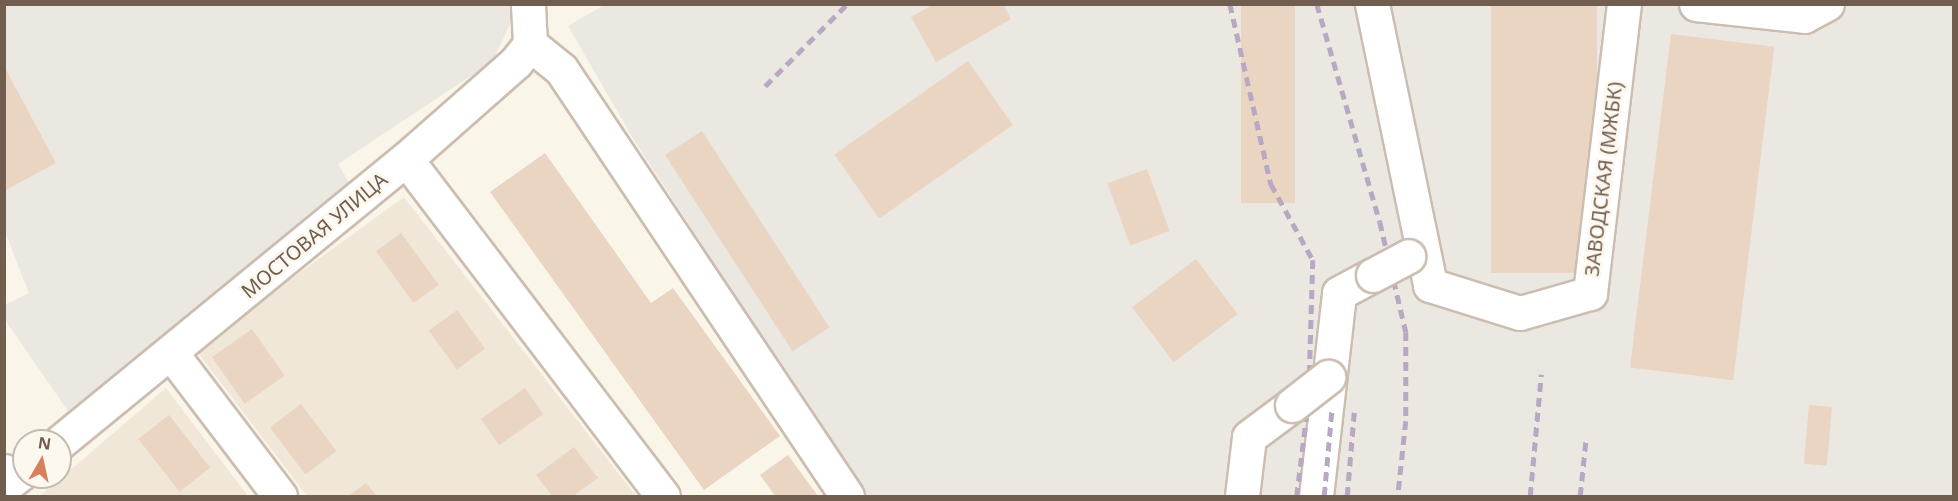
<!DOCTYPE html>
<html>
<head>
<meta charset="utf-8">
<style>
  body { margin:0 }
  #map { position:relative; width:1958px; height:501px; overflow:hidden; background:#faf5e9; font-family:"Noto Sans",sans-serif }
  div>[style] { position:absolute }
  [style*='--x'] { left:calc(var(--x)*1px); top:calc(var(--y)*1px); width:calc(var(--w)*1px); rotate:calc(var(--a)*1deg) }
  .residential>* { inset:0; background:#f1e7d8 }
  .industrial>* { inset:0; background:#ebe7e1 }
  .building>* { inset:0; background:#ead5c2; transform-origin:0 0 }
  .roads { filter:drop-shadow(2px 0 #cbbdb0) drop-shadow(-2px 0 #cbbdb0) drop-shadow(0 2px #cbbdb0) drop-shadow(0 -2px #cbbdb0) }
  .minor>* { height:33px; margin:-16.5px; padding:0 16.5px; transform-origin:16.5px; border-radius:16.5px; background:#fff }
  .rail>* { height:4.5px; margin-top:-2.25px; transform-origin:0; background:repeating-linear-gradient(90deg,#b8a8c3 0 9px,transparent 0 15px) }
  .bridges { filter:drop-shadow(2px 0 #cbbdb0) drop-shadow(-2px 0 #cbbdb0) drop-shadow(0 2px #cbbdb0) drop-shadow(0 -2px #cbbdb0) }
  .minor-bridge>* { height:33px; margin:-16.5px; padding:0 16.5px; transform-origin:16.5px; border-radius:16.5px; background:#fff }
  span { translate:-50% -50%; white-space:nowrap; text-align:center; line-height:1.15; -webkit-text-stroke:6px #fdf8ef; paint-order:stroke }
  .street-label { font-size:20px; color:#715e4f }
  .frame { position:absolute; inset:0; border:6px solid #715e4f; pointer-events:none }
  .north { position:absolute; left:12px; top:429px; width:60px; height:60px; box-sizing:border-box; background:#fdf8ef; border:2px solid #c5baaf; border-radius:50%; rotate:9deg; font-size:16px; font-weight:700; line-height:24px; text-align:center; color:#715e4f }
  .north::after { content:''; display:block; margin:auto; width:21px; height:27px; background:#d5815d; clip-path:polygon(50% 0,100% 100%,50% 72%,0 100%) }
</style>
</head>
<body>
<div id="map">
  <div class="residential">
    <div style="clip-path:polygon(404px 197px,636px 496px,307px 496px,195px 349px)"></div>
    <div style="clip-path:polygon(166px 388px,248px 496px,40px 496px)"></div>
  </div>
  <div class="industrial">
    <div style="clip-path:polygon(606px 4px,1953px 5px,1953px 496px,866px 496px,634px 140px,568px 26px)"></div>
    <div style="clip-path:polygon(5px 5px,512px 5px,513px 18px,492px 62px,338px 164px,353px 189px,68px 411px,5px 320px,5px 305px,29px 293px,5px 232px)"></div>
  </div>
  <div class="building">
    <div style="clip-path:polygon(934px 4px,1003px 4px,1011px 19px,936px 62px,911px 17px)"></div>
    <div style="left:1241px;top:4px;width:54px;height:199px"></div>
    <div style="left:1491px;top:4px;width:106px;height:269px"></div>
    <div style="left:1671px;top:34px;width:104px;height:336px;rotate:7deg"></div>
    <div style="left:968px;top:61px;width:78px;height:163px;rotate:55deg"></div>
    <div style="clip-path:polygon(4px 66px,56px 163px,4px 191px)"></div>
    <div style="left:702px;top:131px;width:234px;height:44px;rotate:57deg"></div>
    <div style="clip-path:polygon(545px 153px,651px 303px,673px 288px,780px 436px,704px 490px,490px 192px)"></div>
    <div style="left:1147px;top:169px;width:66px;height:42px;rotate:70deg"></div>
    <div style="left:401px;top:233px;width:64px;height:31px;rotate:54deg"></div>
    <div style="left:1196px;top:259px;width:69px;height:80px;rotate:53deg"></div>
    <div style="left:457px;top:310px;width:48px;height:35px;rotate:54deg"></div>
    <div style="left:252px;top:329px;width:57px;height:49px;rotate:55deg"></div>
    <div style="left:525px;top:388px;width:32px;height:54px;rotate:55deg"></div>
    <div style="left:301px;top:404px;width:59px;height:39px;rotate:53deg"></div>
    <div style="left:1809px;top:405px;width:23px;height:59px;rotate:5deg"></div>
    <div style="left:169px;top:415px;width:67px;height:39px;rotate:52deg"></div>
    <div style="clip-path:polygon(574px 447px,598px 478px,573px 496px,552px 496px,536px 475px)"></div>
    <div style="clip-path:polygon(788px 455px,818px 496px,775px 496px,760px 475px)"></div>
    <div style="clip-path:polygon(366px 483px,377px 496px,348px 496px)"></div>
  </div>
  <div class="roads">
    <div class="minor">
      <div style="--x:1372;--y:4;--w:287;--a:78.3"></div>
      <div style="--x:1430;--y:285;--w:94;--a:17.3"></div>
      <div style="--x:1520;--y:313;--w:73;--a:-15.9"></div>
      <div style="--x:1590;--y:293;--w:291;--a:-83.3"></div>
      <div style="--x:1696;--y:4;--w:109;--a:6.3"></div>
      <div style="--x:1804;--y:16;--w:26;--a:-28"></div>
      <div style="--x:530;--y:44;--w:40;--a:39"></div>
      <div style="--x:561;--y:69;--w:514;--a:56.19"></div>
      <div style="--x:406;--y:159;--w:424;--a:52.7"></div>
      <div style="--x:171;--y:353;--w:180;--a:52.7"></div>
      <div style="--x:60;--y:442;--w:447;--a:-39.3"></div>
      <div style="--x:406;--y:159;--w:147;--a:-41.4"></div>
      <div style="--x:516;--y:62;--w:23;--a:-52"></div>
      <div style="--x:530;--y:44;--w:40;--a:-92.9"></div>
      <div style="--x:4;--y:471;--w:12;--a:55"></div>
      <div style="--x:11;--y:481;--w:16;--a:-38"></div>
      <div style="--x:1242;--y:496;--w:59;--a:-83.2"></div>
      <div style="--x:1249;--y:437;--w:54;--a:-36.7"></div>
      <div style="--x:1316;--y:496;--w:204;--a:-83.5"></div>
      <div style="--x:1339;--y:293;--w:38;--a:-28"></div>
    </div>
  </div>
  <div class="rail">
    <div style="--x:1230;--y:4;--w:185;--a:77.2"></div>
    <div style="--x:1271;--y:184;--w:87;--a:61.1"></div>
    <div style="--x:1313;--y:260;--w:138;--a:91.7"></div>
    <div style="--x:1309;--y:398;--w:99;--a:97"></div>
    <div style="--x:1317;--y:4;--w:227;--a:73.9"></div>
    <div style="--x:1380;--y:222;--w:113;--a:76.7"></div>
    <div style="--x:1406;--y:332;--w:89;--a:90"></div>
    <div style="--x:1406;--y:421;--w:75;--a:96.1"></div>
    <div style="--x:765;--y:86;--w:116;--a:-45"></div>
    <div style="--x:1324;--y:496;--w:89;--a:-84.9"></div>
    <div style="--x:1347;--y:496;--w:84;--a:-85.2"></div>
    <div style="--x:1530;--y:496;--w:122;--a:-84.8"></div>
    <div style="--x:1580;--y:496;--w:58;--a:-84.1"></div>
  </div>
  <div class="bridges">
    <div class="minor-bridge">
      <div style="--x:1373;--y:275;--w:40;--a:-28"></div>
      <div style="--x:1292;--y:405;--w:46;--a:-37.9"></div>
    </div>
  </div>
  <div class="street-label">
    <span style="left:1603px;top:179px;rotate:-83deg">ЗАВОДСКАЯ (МЖБК)</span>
    <span style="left:314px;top:235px;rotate:-40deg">МОСТОВАЯ УЛИЦА</span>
  </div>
  <div class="frame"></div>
  <div class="north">N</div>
</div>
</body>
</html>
